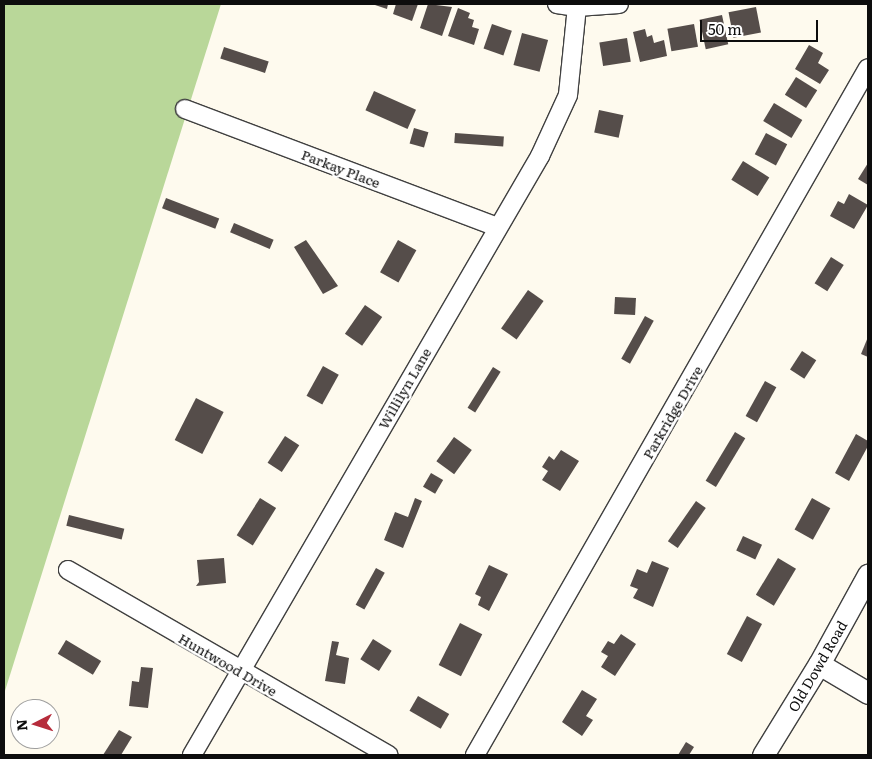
<!DOCTYPE html>
<html>
<head>
<meta charset="utf-8">
<style>
  body { margin:0 }
  #map { position:relative; width:872px; height:759px; overflow:hidden; background:#fefaee; font-family:Literata,serif }
  div>[style] { position:absolute }
  [style*='--x'] { left:calc(var(--x)*1px); top:calc(var(--y)*1px); width:calc(var(--w)*1px); rotate:calc(var(--a)*1deg) }
  .forest>* { inset:0; background:#b9d799 }
  .building>* { inset:0; background:#554d4a; transform-origin:0 0 }
  .roads { filter:drop-shadow(1px 0 #404040) drop-shadow(-1px 0 #404040) drop-shadow(0 1px #404040) drop-shadow(0 -1px #404040) }
  .minor>* { height:18px; margin:-9px; padding:0 9px; transform-origin:9px; border-radius:9px; background:#fff }
  .tertiary>* { height:21px; margin:-10.5px; padding:0 10.5px; transform-origin:10.5px; border-radius:10.5px; background:#fff }
  span { translate:-50% -50%; white-space:nowrap; text-align:center; line-height:1.15; -webkit-text-stroke:5px #fff; paint-order:stroke }
  .street-label { font-size:14px; color:#0d0d0d }
  .frame { position:absolute; inset:0; border:5px solid #0d0d0d; pointer-events:none }
  .north { position:absolute; left:10px; top:699px; width:50px; height:50px; box-sizing:border-box; background:#fff; border:1px solid #9e9e9e; border-radius:50%; rotate:265deg; font-size:14px; font-weight:700; line-height:20px; text-align:center; color:#0d0d0d }
  .north::after { content:''; display:block; margin:auto; width:18px; height:22px; background:#b62c3b; clip-path:polygon(50% 0,100% 100%,50% 72%,0 100%) }
  .scale { position:absolute; left:700px; top:20px; width:118px; height:22px; box-sizing:border-box; border:2px solid #0d0d0d; border-top:0; padding-left:6px; font-size:15px; line-height:18px; white-space:nowrap; color:#0d0d0d; -webkit-text-stroke:4px #fff; paint-order:stroke }
</style>
</head>
<body>
<div id="map">
  <div class="forest">
    <div style="clip-path:polygon(4px 4px,221px 4px,4px 694px)"></div>
  </div>
  <div class="building">
    <div style="clip-path:polygon(372px 4px,388px 4px,387px 9px)"></div>
    <div style="clip-path:polygon(396px 4px,418px 4px,412px 21px,393px 14px)"></div>
    <div style="clip-path:polygon(428px 4px,452px 7px,442px 36px,420px 28px)"></div>
    <div style="left:756px;top:7px;width:26px;height:28px;rotate:79deg"></div>
    <div style="clip-path:polygon(458px 8px,470px 13px,468px 18px,474px 20px,472px 27px,479px 29px,474px 45px,448px 36px)"></div>
    <div style="left:722px;top:15px;width:30px;height:23px;rotate:78deg"></div>
    <div style="left:492px;top:24px;width:21px;height:26px;rotate:19deg"></div>
    <div style="left:694px;top:24px;width:23px;height:27px;rotate:80deg"></div>
    <div style="clip-path:polygon(645px 29px,647px 37px,652px 35px,654px 43px,664px 40px,667px 56px,640px 62px,633px 32px)"></div>
    <div style="left:522px;top:33px;width:27px;height:33px;rotate:15deg"></div>
    <div style="left:627px;top:38px;width:24px;height:28px;rotate:81deg"></div>
    <div style="clip-path:polygon(809px 45px,823px 53px,818px 63px,829px 70px,820px 84px,795px 69px)"></div>
    <div style="left:224px;top:47px;width:47px;height:12px;rotate:18deg"></div>
    <div style="left:796px;top:77px;width:25px;height:21px;rotate:32deg"></div>
    <div style="left:374px;top:91px;width:46px;height:21px;rotate:24deg"></div>
    <div style="left:774px;top:103px;width:33px;height:21px;rotate:31deg"></div>
    <div style="left:599px;top:110px;width:25px;height:23px;rotate:12deg"></div>
    <div style="left:414px;top:128px;width:15px;height:16px;rotate:16deg"></div>
    <div style="left:455px;top:133px;width:49px;height:10px;rotate:4deg"></div>
    <div style="left:766px;top:133px;width:24px;height:24px;rotate:28deg"></div>
    <div style="left:743px;top:161px;width:31px;height:22px;rotate:32deg"></div>
    <div style="clip-path:polygon(868px 163px,868px 185px,858px 179px)"></div>
    <div style="clip-path:polygon(849px 194px,868px 205px,854px 229px,830px 216px,838px 201px,844px 204px)"></div>
    <div style="left:166px;top:198px;width:57px;height:11px;rotate:21deg"></div>
    <div style="left:234px;top:223px;width:43px;height:10px;rotate:23deg"></div>
    <div style="clip-path:polygon(306px 240px,338px 286px,323px 294px,294px 247px)"></div>
    <div style="left:398px;top:240px;width:21px;height:37px;rotate:29deg"></div>
    <div style="left:831px;top:257px;width:15px;height:31px;rotate:32deg"></div>
    <div style="left:528px;top:290px;width:19px;height:47px;rotate:35deg"></div>
    <div style="left:615px;top:297px;width:21px;height:17px;rotate:3deg"></div>
    <div style="left:365px;top:305px;width:21px;height:35px;rotate:35deg"></div>
    <div style="left:645px;top:316px;width:10px;height:49px;rotate:29deg"></div>
    <div style="clip-path:polygon(868px 337px,868px 357px,861px 354px)"></div>
    <div style="left:802px;top:351px;width:17px;height:22px;rotate:33deg"></div>
    <div style="left:323px;top:366px;width:18px;height:34px;rotate:29deg"></div>
    <div style="left:493px;top:367px;width:9px;height:48px;rotate:32deg"></div>
    <div style="left:765px;top:381px;width:13px;height:40px;rotate:29deg"></div>
    <div style="left:196px;top:398px;width:31px;height:47px;rotate:27deg"></div>
    <div style="left:735px;top:432px;width:12px;height:57px;rotate:31deg"></div>
    <div style="clip-path:polygon(856px 434px,868px 441px,868px 446px,849px 481px,835px 473px)"></div>
    <div style="left:285px;top:436px;width:17px;height:32px;rotate:33deg"></div>
    <div style="left:454px;top:437px;width:22px;height:30px;rotate:36deg"></div>
    <div style="clip-path:polygon(561px 450px,579px 461px,560px 491px,542px 480px,548px 471px,542px 467px,549px 456px,554px 460px)"></div>
    <div style="left:431px;top:473px;width:14px;height:16px;rotate:30deg"></div>
    <div style="left:260px;top:498px;width:19px;height:44px;rotate:32deg"></div>
    <div style="clip-path:polygon(415px 498px,422px 501px,403px 548px,384px 540px,395px 512px,408px 517px)"></div>
    <div style="left:812px;top:498px;width:21px;height:36px;rotate:29deg"></div>
    <div style="left:696px;top:501px;width:12px;height:49px;rotate:35deg"></div>
    <div style="left:69px;top:515px;width:57px;height:11px;rotate:14deg"></div>
    <div style="left:743px;top:536px;width:21px;height:16px;rotate:25deg"></div>
    <div style="clip-path:polygon(224px 558px,226px 583px,196px 586px,199px 582px,197px 560px)"></div>
    <div style="left:778px;top:558px;width:21px;height:43px;rotate:31deg"></div>
    <div style="clip-path:polygon(652px 561px,669px 568px,653px 607px,633px 598px,638px 589px,630px 586px,637px 569px,647px 573px)"></div>
    <div style="clip-path:polygon(489px 565px,508px 574px,489px 611px,478px 605px,481px 597px,475px 594px)"></div>
    <div style="left:376px;top:568px;width:10px;height:42px;rotate:29deg"></div>
    <div style="left:747px;top:616px;width:17px;height:43px;rotate:28deg"></div>
    <div style="left:460px;top:623px;width:25px;height:47px;rotate:27deg"></div>
    <div style="clip-path:polygon(621px 634px,636px 644px,615px 676px,601px 667px,608px 656px,601px 652px,608px 641px,614px 644px)"></div>
    <div style="left:373px;top:639px;width:22px;height:24px;rotate:32deg"></div>
    <div style="left:66px;top:640px;width:41px;height:16px;rotate:31deg"></div>
    <div style="clip-path:polygon(332px 641px,339px 642px,336px 655px,349px 658px,345px 684px,325px 681px)"></div>
    <div style="clip-path:polygon(141px 667px,153px 668px,148px 708px,129px 706px,132px 681px,139px 682px)"></div>
    <div style="clip-path:polygon(582px 690px,597px 699px,586px 716px,593px 720px,582px 736px,562px 722px)"></div>
    <div style="left:418px;top:696px;width:36px;height:17px;rotate:30deg"></div>
    <div style="clip-path:polygon(119px 730px,132px 737px,121px 755px,103px 755px)"></div>
    <div style="clip-path:polygon(686px 742px,694px 747px,689px 755px,678px 755px)"></div>
  </div>
  <div class="roads">
    <div class="minor">
      <div style="--x:557;--y:4;--w:20;--a:9"></div>
      <div style="--x:577;--y:7;--w:42;--a:-4.1"></div>
      <div style="--x:185;--y:109;--w:334;--a:20.7"></div>
      <div style="--x:68;--y:570;--w:370;--a:30"></div>
      <div style="--x:192;--y:755;--w:693;--a:-59.84"></div>
      <div style="--x:540;--y:156;--w:67;--a:-65.3"></div>
      <div style="--x:568;--y:95;--w:88;--a:-84.2"></div>
      <div style="--x:475;--y:755;--w:791;--a:-60.23"></div>
    </div>
    <div class="tertiary">
      <div style="--x:819;--y:664;--w:57;--a:30.6"></div>
      <div style="--x:763;--y:755;--w:107;--a:-58.4"></div>
      <div style="--x:819;--y:664;--w:102;--a:-61.2"></div>
    </div>
  </div>
  <div class="street-label">
    <span style="left:341px;top:168px;rotate:21deg">Parkay Place</span>
    <span style="left:404px;top:388px;rotate:-60deg">Willilyn Lane</span>
    <span style="left:672px;top:412px;rotate:-60deg">Parkridge Drive</span>
    <span style="left:228px;top:664px;rotate:30deg">Huntwood Drive</span>
    <span style="left:817px;top:666px;rotate:-60deg">Old Dowd Road</span>
  </div>
  <div class="frame"></div>
  <div class="north">N</div>
  <div class="scale">50 m</div>
</div>
</body>
</html>
